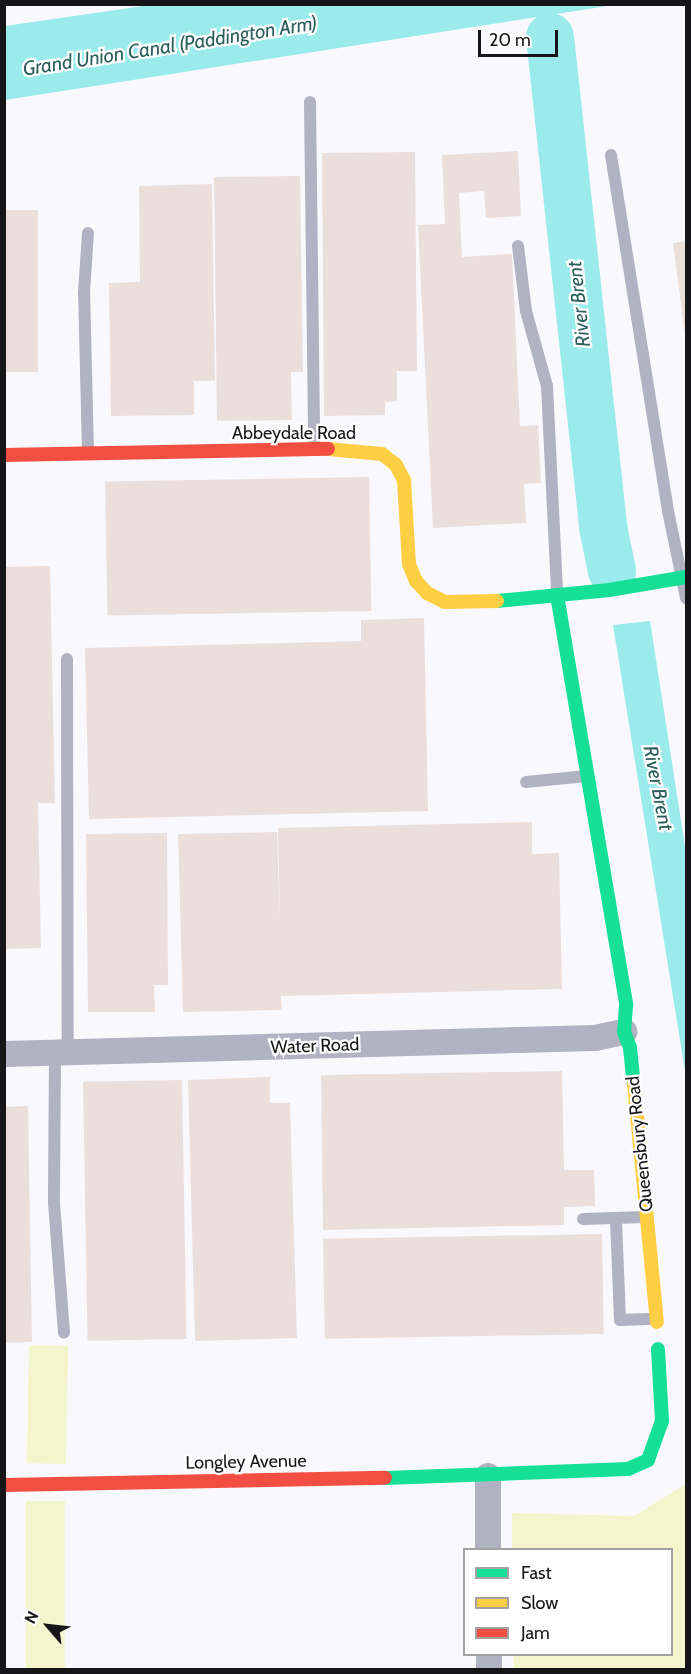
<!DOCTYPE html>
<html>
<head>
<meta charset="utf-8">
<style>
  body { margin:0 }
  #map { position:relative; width:691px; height:1674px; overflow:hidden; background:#f9f9fd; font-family:Cabin,sans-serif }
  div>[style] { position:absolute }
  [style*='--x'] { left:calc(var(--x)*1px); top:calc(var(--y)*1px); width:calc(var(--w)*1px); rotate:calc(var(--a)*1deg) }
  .green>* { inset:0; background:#f3f5cc; transform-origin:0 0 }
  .water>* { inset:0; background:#9bebec }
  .river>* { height:48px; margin:-24px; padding:0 24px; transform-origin:24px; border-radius:24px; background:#9bebec }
  .building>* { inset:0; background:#eadfda; transform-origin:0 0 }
  .lane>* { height:12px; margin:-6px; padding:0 6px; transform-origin:6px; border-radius:6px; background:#b1b2c2 }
  .street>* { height:26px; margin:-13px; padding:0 13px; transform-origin:13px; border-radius:13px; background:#b1b2c2 }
  .fast>* { height:14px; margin:-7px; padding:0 7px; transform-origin:7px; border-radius:7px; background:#16e098 }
  .slow>* { height:14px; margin:-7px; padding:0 7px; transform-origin:7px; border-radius:7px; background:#ffcf43 }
  .jam>* { height:14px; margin:-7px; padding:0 7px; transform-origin:7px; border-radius:7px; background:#f24e42 }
  span { translate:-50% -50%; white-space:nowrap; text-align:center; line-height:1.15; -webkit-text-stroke:4.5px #fff; paint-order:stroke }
  .street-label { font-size:18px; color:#161619 }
  .water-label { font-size:20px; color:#2c5e5e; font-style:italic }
  .frame { position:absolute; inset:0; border:6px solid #161619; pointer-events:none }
  .legend { position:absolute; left:463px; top:1548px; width:210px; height:108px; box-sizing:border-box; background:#fff; border:2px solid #a2a2a3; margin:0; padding:8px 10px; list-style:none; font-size:18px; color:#161619 }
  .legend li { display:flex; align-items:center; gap:12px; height:30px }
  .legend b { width:30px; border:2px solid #a2a2a3 }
  .north { position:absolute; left:18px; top:1596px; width:60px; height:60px; -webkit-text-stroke:4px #fff; paint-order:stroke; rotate:298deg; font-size:16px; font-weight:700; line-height:24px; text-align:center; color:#161619 }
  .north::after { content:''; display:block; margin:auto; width:21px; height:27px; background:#161619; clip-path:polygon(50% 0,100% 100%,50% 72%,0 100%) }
  .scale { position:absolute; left:478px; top:30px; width:80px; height:27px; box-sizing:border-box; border:3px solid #161619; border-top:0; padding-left:8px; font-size:18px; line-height:21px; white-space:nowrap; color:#161619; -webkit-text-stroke:4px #fff; paint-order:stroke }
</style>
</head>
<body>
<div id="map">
  <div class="green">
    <div style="left:68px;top:1346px;width:118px;height:39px;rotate:91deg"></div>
    <div style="clip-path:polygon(686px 1484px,686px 1669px,514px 1669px,514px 1655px,672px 1654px,672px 1550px,512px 1549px,512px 1513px,634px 1516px)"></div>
    <div style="left:26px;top:1501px;width:39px;height:169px"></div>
  </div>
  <div class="water">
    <div style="clip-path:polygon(150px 5px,150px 4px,614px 5px,5px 100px,5px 26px)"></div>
    <div style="clip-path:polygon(650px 621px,686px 853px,686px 1077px,613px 625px)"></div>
  </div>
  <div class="river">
    <div style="--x:550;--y:37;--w:493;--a:83.8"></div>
    <div style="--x:603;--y:527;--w:45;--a:78.4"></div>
  </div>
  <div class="building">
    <div style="clip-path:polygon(518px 151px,521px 216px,486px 218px,484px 191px,459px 193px,462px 257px,512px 254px,520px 426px,538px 425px,541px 483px,524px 484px,526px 523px,433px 528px,418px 225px,445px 224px,442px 155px)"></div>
    <div style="clip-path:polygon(415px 152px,417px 371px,397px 371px,397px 401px,385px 402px,385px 415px,324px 416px,322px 153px)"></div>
    <div style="clip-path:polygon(300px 176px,303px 372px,291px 372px,292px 420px,217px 421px,214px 177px)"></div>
    <div style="clip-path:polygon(212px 184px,215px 381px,194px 381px,194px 415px,111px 416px,109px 283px,140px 282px,139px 186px)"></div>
    <div style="left:4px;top:210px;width:34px;height:162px"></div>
    <div style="clip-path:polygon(686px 241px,686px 334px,685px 335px,673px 243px)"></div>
    <div style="left:369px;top:477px;width:134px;height:264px;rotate:89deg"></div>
    <div style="clip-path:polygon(50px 566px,55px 803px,38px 803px,41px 948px,4px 949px,4px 567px)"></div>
    <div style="clip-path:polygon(424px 618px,428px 811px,89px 819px,85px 648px,361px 641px,361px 620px)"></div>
    <div style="clip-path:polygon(532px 822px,532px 854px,559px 853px,562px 989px,281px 996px,282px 1010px,183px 1012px,178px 834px,277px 832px,280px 927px,278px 828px)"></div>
    <div style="clip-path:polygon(167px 833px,168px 985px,154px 985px,155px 1012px,88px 1012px,86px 834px)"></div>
    <div style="clip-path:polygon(562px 1071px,564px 1170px,594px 1170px,595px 1206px,564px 1207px,564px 1225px,323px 1230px,321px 1075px)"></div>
    <div style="clip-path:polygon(270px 1077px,270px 1103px,290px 1103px,297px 1338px,195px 1341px,188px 1080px)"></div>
    <div style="left:182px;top:1080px;width:259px;height:99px;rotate:89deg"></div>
    <div style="clip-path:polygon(28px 1106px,32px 1342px,4px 1343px,4px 1107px)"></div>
    <div style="left:602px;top:1234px;width:100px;height:279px;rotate:89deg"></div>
  </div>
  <div class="lane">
    <div style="--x:310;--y:102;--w:346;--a:89.3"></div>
    <div style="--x:611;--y:155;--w:361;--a:80.9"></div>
    <div style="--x:668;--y:511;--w:89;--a:78.3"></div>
    <div style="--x:518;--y:246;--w:65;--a:83"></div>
    <div style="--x:526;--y:311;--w:78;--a:74.4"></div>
    <div style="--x:547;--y:386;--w:208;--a:87.2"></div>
    <div style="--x:88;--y:452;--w:159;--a:-91.4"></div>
    <div style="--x:84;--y:293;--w:60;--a:-86.2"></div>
    <div style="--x:67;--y:659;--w:394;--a:89.9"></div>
    <div style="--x:526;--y:782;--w:61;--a:-5.6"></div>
    <div style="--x:55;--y:1053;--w:150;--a:90.4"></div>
    <div style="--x:54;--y:1203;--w:130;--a:85.6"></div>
    <div style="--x:583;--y:1219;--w:62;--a:-1.8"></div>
    <div style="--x:616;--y:1220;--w:100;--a:87.7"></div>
    <div style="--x:620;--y:1320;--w:35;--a:-2"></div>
  </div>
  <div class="street">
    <div style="--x:4;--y:1054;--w:591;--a:-1.55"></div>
    <div style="--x:595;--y:1038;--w:30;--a:-12"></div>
    <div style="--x:488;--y:1476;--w:74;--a:90"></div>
    <div style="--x:489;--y:1654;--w:16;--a:90"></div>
  </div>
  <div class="fast">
    <div style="--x:557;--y:595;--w:416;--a:80.4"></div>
    <div style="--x:626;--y:1005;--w:27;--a:94"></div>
    <div style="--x:624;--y:1032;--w:17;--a:69"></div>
    <div style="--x:630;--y:1048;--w:36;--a:84"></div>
    <div style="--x:497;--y:601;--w:113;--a:-5.6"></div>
    <div style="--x:609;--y:590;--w:78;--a:-9.6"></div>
    <div style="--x:385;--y:1478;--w:243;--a:-2.1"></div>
    <div style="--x:628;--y:1469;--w:22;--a:-24"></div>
    <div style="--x:648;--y:1460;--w:41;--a:-70.3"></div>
    <div style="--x:662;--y:1421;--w:72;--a:-93.2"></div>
  </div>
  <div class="slow">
    <div style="--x:328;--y:449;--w:54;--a:5.3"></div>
    <div style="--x:382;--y:454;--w:18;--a:38"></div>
    <div style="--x:396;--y:465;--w:17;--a:62"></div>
    <div style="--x:404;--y:480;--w:84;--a:86.6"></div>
    <div style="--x:409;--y:564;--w:18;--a:68"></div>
    <div style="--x:416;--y:581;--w:16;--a:47"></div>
    <div style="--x:427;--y:593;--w:20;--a:27"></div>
    <div style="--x:445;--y:602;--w:52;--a:-1.1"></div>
    <div style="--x:634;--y:1084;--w:239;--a:84.5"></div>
  </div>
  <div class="jam">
    <div style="--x:4;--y:455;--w:324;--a:-1.1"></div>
    <div style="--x:4;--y:1485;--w:381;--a:-1.1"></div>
  </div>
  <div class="street-label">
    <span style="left:294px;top:433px">Abbeydale Road</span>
    <span style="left:315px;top:1046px;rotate:-2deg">Water Road</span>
    <span style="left:640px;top:1144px;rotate:-96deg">Queensbury Road</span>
    <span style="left:246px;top:1462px;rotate:-1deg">Longley Avenue</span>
  </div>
  <div class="water-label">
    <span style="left:170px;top:46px;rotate:-9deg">Grand Union Canal (Paddington Arm)</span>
    <span style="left:579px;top:304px;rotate:-96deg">River Brent</span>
    <span style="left:658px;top:788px;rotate:79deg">River Brent</span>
  </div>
  <div class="frame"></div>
  <ul class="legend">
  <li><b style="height:8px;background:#16e098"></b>Fast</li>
  <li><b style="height:8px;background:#ffcf43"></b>Slow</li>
  <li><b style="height:8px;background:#f24e42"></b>Jam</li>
  </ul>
  <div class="north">N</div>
  <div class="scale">20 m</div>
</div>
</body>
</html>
